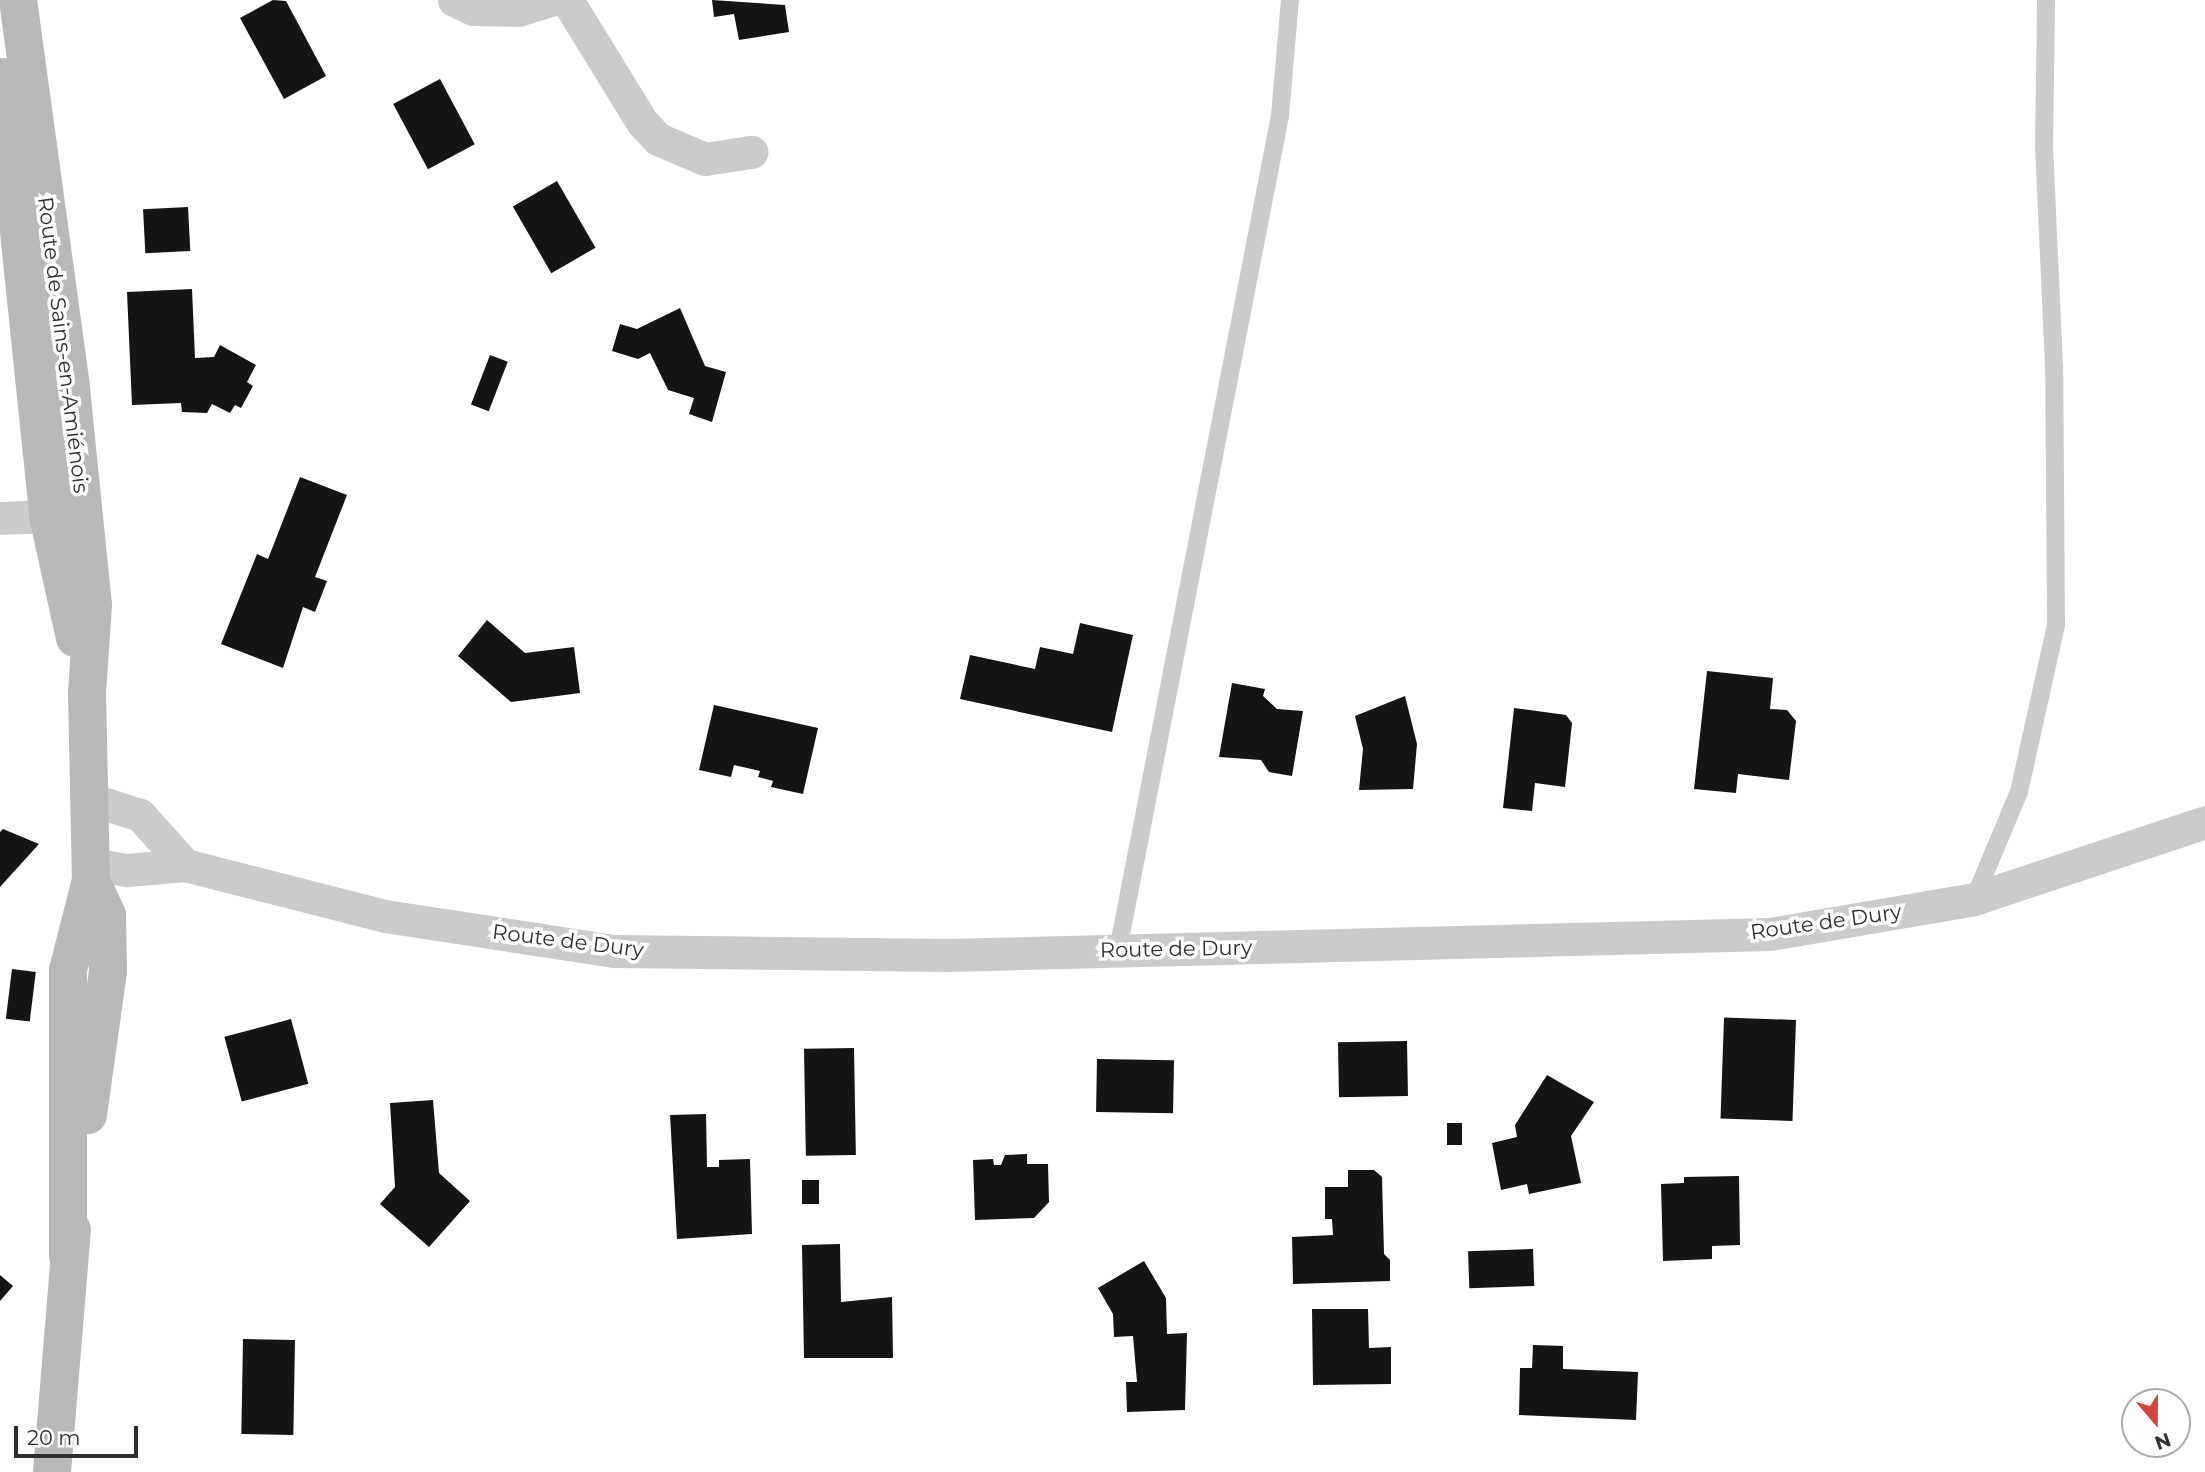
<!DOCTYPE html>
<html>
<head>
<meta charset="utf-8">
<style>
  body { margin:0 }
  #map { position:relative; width:2205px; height:1472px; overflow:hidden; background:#fff; font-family:Montserrat,sans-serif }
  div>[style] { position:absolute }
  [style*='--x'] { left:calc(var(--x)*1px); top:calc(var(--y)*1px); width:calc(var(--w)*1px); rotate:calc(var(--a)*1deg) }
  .building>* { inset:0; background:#151515; transform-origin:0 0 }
  .service>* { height:18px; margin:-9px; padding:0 9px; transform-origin:9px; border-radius:9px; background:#cbcbcb }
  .minor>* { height:33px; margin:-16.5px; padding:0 16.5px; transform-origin:16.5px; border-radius:16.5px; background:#cbcbcb }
  .secondary>* { height:38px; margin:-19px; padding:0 19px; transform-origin:19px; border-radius:19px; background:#b8b8b8 }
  span { translate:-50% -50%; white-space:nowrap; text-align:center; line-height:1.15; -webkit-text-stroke:7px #fff; paint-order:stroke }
  .street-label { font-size:21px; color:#2e2e2e }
  .north { position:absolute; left:2121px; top:1388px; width:70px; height:70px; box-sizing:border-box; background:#fff; border:2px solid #ababab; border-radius:50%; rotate:160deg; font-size:19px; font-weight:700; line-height:28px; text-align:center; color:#2e2e2e }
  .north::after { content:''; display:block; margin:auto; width:24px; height:32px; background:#d5453f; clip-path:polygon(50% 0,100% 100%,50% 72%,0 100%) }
  .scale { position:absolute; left:14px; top:1426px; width:124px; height:32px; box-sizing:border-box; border:4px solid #2e2e2e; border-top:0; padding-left:9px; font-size:21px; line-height:24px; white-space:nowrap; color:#2e2e2e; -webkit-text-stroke:5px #fff; paint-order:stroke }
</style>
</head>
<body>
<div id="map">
  <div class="building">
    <div style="clip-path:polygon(273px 0,286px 1px,326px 76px,284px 99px,240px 18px)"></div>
    <div style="clip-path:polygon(712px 0,785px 5px,789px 32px,739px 40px,734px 14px,714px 17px)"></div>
    <div style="left:440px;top:79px;width:74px;height:53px;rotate:62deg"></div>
    <div style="left:557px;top:181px;width:77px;height:51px;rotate:60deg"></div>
    <div style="left:188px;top:207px;width:44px;height:45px;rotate:87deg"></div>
    <div style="clip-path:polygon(192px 289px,195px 358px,214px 357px,220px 345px,256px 365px,247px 382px,253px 386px,241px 408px,235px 405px,230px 413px,212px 404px,207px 413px,182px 412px,181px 403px,132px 405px,127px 292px)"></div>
    <div style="clip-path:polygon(680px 308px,705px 366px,726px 372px,712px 422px,689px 414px,694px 398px,668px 390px,650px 353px,638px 359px,612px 351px,620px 324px,637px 329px)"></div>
    <div style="left:490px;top:355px;width:19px;height:53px;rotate:21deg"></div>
    <div style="clip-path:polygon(300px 477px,347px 495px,315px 577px,327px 581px,315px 612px,303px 607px,283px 668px,221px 644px,257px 554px,268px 559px)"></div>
    <div style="clip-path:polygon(487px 620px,525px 653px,574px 647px,580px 693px,511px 702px,458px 656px)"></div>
    <div style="clip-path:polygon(1080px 623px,1133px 635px,1112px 732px,960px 699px,970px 655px,1035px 669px,1040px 647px,1073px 654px)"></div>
    <div style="clip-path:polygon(1707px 671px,1773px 678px,1770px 709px,1787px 710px,1796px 721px,1789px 780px,1738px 774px,1736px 793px,1694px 789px)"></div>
    <div style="clip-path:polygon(1232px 683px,1265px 689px,1263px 696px,1277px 709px,1303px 711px,1292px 776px,1269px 772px,1261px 760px,1219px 757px)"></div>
    <div style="clip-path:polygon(1405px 696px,1417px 744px,1413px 789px,1359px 790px,1363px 749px,1355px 716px)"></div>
    <div style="clip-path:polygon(714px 705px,818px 728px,803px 794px,771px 787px,773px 781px,758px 777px,760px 771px,734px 765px,731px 777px,699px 770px)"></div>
    <div style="clip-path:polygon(1514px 708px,1566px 715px,1572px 723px,1565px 787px,1535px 783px,1532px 811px,1503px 808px)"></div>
    <div style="clip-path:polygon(3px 829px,39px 844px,0 887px,0 832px)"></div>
    <div style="left:12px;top:969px;width:24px;height:50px;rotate:7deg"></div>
    <div style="left:291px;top:1019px;width:67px;height:69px;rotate:75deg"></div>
    <div style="left:1796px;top:1020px;width:101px;height:72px;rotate:92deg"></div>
    <div style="left:1407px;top:1041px;width:55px;height:69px;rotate:89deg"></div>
    <div style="left:854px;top:1048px;width:107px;height:50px;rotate:89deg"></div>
    <div style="left:1097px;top:1059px;width:77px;height:53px;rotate:1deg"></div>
    <div style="clip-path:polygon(1547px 1075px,1594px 1102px,1571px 1136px,1581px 1183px,1529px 1194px,1527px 1184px,1501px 1190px,1492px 1143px,1517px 1137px,1515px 1125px)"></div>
    <div style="clip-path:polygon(433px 1100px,439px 1173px,470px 1201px,429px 1247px,380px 1204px,395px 1187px,390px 1103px)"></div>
    <div style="clip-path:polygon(706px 1114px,707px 1167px,719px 1167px,719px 1160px,750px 1159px,752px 1234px,677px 1239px,670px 1115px)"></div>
    <div style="left:1462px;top:1123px;width:22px;height:15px;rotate:90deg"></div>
    <div style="clip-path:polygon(1027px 1154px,1027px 1164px,1048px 1164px,1049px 1202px,1034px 1218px,975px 1220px,973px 1160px,993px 1159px,994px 1165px,1001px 1165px,1005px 1155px)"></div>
    <div style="clip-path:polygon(1348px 1170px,1374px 1170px,1382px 1177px,1384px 1254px,1390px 1260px,1390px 1281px,1293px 1284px,1292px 1237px,1333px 1235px,1332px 1219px,1325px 1219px,1325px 1187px,1348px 1187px)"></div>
    <div style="clip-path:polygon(1739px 1176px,1740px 1245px,1712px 1246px,1712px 1259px,1663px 1261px,1661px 1184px,1684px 1183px,1684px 1177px)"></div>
    <div style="left:802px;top:1180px;width:17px;height:24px"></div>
    <div style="clip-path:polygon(840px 1244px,841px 1302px,892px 1297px,893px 1358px,804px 1358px,802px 1245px)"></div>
    <div style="left:1533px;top:1249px;width:37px;height:65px;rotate:88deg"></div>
    <div style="clip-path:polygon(1144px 1261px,1166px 1298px,1167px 1334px,1187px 1333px,1185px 1410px,1127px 1412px,1126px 1382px,1137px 1382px,1133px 1336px,1114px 1337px,1113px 1314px,1098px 1288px)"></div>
    <div style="clip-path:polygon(0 1275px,13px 1286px,0 1301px)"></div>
    <div style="clip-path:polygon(1312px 1309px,1368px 1309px,1369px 1348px,1391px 1347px,1391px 1384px,1313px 1385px)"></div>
    <div style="left:243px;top:1339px;width:52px;height:95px;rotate:1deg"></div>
    <div style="clip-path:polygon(1533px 1345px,1563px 1346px,1563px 1369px,1638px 1372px,1636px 1420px,1519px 1415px,1520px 1368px,1532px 1368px)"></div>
  </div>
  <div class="service">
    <div style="--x:1974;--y:899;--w:116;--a:-67.2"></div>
    <div style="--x:2019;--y:792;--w:171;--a:-77.5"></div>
    <div style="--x:2056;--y:625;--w:259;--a:-90.4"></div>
    <div style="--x:2054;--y:366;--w:218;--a:-92.6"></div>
    <div style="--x:2044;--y:148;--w:148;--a:-89.2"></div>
    <div style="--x:1118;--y:950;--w:850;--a:-79.01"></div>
    <div style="--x:1280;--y:116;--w:116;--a:-85.1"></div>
  </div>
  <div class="minor">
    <div style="--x:454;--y:0;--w:21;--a:25"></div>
    <div style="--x:473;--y:9;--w:45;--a:1.3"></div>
    <div style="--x:518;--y:10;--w:34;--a:-17"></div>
    <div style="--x:567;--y:0;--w:143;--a:58.4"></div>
    <div style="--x:642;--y:122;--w:23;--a:47"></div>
    <div style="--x:658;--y:139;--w:51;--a:23.1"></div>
    <div style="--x:705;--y:159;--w:47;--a:-8.7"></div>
    <div style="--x:0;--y:518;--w:48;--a:-2.4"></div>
    <div style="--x:87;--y:798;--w:56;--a:17.8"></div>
    <div style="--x:140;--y:815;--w:67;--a:48"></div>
    <div style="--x:92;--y:864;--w:36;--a:10"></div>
    <div style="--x:127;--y:870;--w:58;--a:-4.9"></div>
    <div style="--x:185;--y:865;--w:206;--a:14.3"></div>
    <div style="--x:385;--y:916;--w:233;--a:8.7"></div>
    <div style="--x:615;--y:951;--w:331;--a:0.7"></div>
    <div style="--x:946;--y:955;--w:824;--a:-1.46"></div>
    <div style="--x:1770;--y:934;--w:207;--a:-9.7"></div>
    <div style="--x:1974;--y:899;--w:243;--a:-18.4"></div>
  </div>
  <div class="secondary">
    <div style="--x:18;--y:0;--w:393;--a:82.2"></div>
    <div style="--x:71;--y:389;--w:217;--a:84.2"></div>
    <div style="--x:93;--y:605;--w:87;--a:93.9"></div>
    <div style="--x:87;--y:692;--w:188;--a:88.8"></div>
    <div style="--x:91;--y:880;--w:93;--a:104.3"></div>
    <div style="--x:68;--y:970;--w:286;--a:90"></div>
    <div style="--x:3;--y:77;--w:441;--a:84.1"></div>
    <div style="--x:48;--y:516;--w:125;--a:77.5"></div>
    <div style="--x:88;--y:1115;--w:145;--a:-82.1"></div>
    <div style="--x:108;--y:971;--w:56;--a:-91"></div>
    <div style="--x:107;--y:915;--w:38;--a:-115"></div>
    <div style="--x:52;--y:1472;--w:243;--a:-85.3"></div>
  </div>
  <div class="street-label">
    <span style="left:63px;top:345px;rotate:83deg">Route de Sains-en-Amiénois</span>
    <span style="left:1826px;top:922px;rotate:-8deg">Route de Dury</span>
    <span style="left:568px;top:941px;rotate:7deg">Route de Dury</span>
    <span style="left:1176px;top:949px;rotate:-1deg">Route de Dury</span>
  </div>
  <div class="north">N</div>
  <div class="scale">20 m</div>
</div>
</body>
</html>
